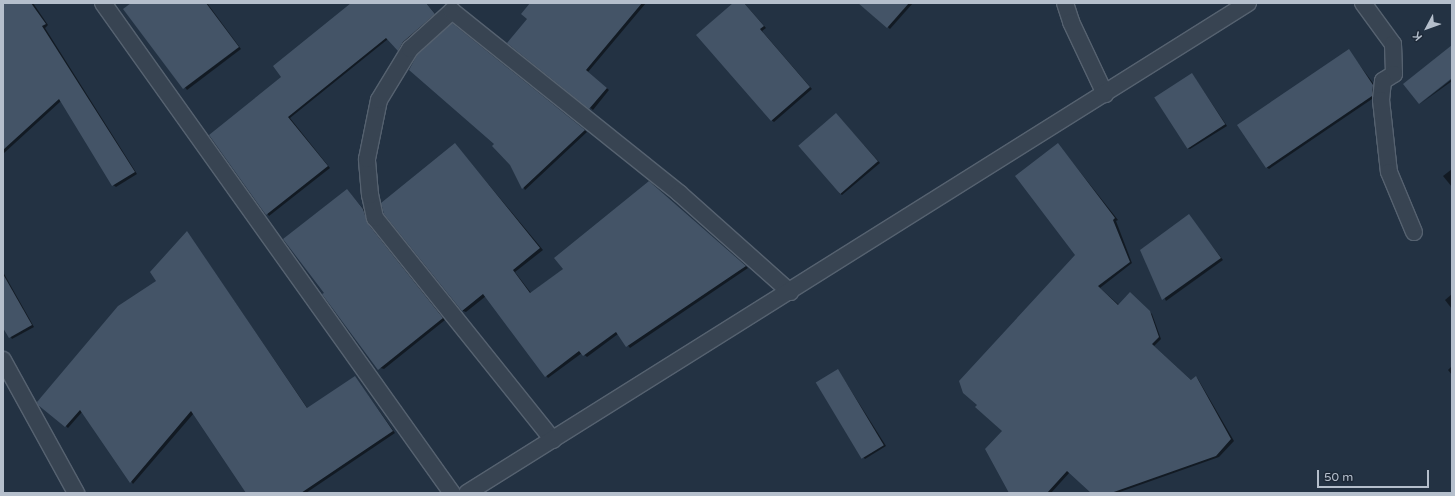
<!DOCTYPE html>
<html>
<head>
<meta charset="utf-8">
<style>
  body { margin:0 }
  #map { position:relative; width:1455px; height:496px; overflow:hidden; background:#233243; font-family:"Varela Round",sans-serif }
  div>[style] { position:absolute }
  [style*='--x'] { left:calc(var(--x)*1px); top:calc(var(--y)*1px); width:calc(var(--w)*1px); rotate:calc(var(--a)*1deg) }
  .shadow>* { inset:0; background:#0007 }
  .building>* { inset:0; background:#445467; transform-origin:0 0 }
  .roads { filter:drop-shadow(1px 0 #566270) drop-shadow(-1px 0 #566270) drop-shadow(0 1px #566270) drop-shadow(0 -1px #566270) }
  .minor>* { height:16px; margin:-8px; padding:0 8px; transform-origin:8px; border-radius:8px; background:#384452 }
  span { translate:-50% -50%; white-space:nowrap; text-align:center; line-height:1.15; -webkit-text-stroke:3px #1d2938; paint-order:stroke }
  .frame { position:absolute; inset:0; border:4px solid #b5bfcc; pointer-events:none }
  .north { position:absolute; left:1407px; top:8px; width:40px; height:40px; -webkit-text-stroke:3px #1d2938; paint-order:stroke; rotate:229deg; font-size:11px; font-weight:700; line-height:16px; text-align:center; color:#b5bfcc }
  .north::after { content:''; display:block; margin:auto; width:14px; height:18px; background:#b5bfcc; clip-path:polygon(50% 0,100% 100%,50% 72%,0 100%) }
  .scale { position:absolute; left:1317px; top:470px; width:112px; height:18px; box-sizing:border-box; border:2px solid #b5bfcc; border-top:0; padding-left:5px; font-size:12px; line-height:14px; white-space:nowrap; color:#b5bfcc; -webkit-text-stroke:3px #1d2938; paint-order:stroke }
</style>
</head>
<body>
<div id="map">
  <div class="shadow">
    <div style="clip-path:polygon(3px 3px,33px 3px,48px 25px,45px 28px,137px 174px,116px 187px,113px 185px,61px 101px,3px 154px)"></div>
    <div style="clip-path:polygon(132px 3px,207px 3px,241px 49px,187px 90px,124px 9px)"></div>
    <div style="clip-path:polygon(353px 3px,426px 3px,437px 16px,401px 52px,388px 39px,290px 118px,330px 168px,269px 216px,210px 136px,283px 77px)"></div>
    <div style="clip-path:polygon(531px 3px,646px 3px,588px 72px,609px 90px,593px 110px,509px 43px,528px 19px)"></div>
    <div style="clip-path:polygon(734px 3px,744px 3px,766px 28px,762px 31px,812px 89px,774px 122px,771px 120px)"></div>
    <div style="clip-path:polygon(859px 3px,913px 3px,890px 29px)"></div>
    <div style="clip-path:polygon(455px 26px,587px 132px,525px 190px,511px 164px,495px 144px)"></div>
    <div style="clip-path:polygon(1349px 51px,1376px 87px,1375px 97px,1269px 169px,1266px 167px)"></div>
    <div style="clip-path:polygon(1192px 74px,1227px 126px,1190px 149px,1187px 148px)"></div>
    <div style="clip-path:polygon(1452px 79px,1452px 81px,1420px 104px)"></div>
    <div style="clip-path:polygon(836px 114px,880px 163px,842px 195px,839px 193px)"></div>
    <div style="clip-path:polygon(455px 144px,543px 250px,515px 272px,531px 293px,564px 269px,652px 184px,748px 268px,630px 348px,618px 334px,587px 357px,582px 353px,548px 378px,486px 296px,466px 312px,463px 311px,385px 213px)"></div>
    <div style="clip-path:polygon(1058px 144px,1118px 220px,1116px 221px,1132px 263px,1100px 288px,1119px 305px,1132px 295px,1152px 314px,1161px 339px,1154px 346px,1192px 381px,1196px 377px,1198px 379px,1234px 441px,1219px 457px,1117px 493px,1092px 493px,1070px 472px,1051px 493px,1010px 493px,1003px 431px,1076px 255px)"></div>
    <div style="clip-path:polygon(1452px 169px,1452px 187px,1443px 176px)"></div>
    <div style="clip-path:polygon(347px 190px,366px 212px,370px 226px,445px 320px,384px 369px,377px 367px,326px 293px)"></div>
    <div style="clip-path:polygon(1189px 216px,1223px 260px,1166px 301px,1141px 250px)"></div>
    <div style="clip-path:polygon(187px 232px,308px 409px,355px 377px,395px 433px,306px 493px,248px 493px,194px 413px,133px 484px,82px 412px,68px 428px,38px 401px,157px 281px)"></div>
    <div style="clip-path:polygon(3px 272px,34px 327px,12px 339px,3px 325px)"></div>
    <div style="clip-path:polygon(1452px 294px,1452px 309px,1445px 300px)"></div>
    <div style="clip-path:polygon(1452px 366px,1452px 375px,1448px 370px)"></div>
    <div style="clip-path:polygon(838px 370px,886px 446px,865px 459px,863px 457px)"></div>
  </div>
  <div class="building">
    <div style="clip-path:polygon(3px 3px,31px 3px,46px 24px,42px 26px,135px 172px,112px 186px,59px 99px,3px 150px)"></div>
    <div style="clip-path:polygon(131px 3px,206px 3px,239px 47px,183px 89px,123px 9px)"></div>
    <div style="clip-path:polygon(351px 3px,426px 3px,435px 14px,403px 42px,398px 51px,386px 38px,288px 117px,328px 166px,266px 215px,209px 135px,281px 77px,273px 66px)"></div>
    <div style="clip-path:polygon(530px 3px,642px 3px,586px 70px,607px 88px,589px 109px,507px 43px,527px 19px,521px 14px)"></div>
    <div style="clip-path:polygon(733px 3px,744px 3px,764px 26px,760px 29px,810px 87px,771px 121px,696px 35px)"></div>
    <div style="clip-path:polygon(858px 3px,909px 3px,887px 28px)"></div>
    <div style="clip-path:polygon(452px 23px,585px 130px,522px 189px,510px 165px,492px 146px,494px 144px,409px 70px,417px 55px)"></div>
    <div style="clip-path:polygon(1452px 45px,1452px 78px,1419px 104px,1403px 84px)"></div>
    <div style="clip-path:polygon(1349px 49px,1373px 85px,1372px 96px,1266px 168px,1237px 125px)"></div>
    <div style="left:1192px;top:73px;width:61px;height:45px;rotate:57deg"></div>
    <div style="left:836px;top:113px;width:64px;height:50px;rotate:49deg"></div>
    <div style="clip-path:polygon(455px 143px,540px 248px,513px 270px,530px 293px,563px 269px,554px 258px,649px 181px,746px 266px,626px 347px,616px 332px,583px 356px,579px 351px,545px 377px,483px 294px,462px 311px,384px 214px,381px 203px)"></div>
    <div style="clip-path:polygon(1058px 143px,1115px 218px,1113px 220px,1130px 262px,1098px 286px,1118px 305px,1130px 292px,1150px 311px,1159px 337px,1152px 344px,1191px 380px,1196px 376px,1231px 439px,1216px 456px,1111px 493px,1091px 493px,1067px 471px,1047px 493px,1009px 493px,985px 449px,1002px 431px,975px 407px,977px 405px,963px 393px,959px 381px,1075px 255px,1015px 176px)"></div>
    <div style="clip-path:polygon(347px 189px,363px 209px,368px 224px,443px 318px,378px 370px,322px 294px,324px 293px,283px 239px)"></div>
    <div style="clip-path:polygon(1189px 214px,1221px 258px,1162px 300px,1140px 250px)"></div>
    <div style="clip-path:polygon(187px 231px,307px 408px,355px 376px,393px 431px,301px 493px,246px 493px,191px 411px,130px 483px,80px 410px,65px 427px,38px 405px,37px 402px,118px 306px,156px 281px,150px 272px)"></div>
    <div style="clip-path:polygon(3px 274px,32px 325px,9px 338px,3px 328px)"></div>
    <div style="left:838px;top:369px;width:89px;height:26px;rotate:59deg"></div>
  </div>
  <div class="roads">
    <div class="minor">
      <div style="--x:103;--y:3;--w:602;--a:54.54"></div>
      <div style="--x:1065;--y:3;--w:20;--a:72"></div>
      <div style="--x:1071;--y:22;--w:80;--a:64.7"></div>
      <div style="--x:1363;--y:3;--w:51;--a:53.8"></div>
      <div style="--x:1393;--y:44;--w:30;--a:88"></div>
      <div style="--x:1394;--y:74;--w:13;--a:148"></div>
      <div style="--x:1383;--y:81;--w:19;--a:96"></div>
      <div style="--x:1381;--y:100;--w:72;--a:83.7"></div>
      <div style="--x:1389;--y:172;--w:65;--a:67.4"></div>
      <div style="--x:3;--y:360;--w:152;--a:61.2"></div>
      <div style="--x:553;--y:440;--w:285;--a:-128.7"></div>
      <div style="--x:375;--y:218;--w:24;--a:-102"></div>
      <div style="--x:370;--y:195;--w:36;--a:-95"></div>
      <div style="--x:367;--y:159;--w:60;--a:-78.5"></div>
      <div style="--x:379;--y:100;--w:60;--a:-58.7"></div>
      <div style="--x:410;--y:49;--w:57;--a:-42.1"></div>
      <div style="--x:452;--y:11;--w:291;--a:38.7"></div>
      <div style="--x:679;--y:193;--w:149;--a:41.7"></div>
      <div style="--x:467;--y:493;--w:922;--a:-32.1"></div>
    </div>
  </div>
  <div class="frame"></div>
  <div class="north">K</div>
  <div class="scale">50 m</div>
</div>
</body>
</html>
